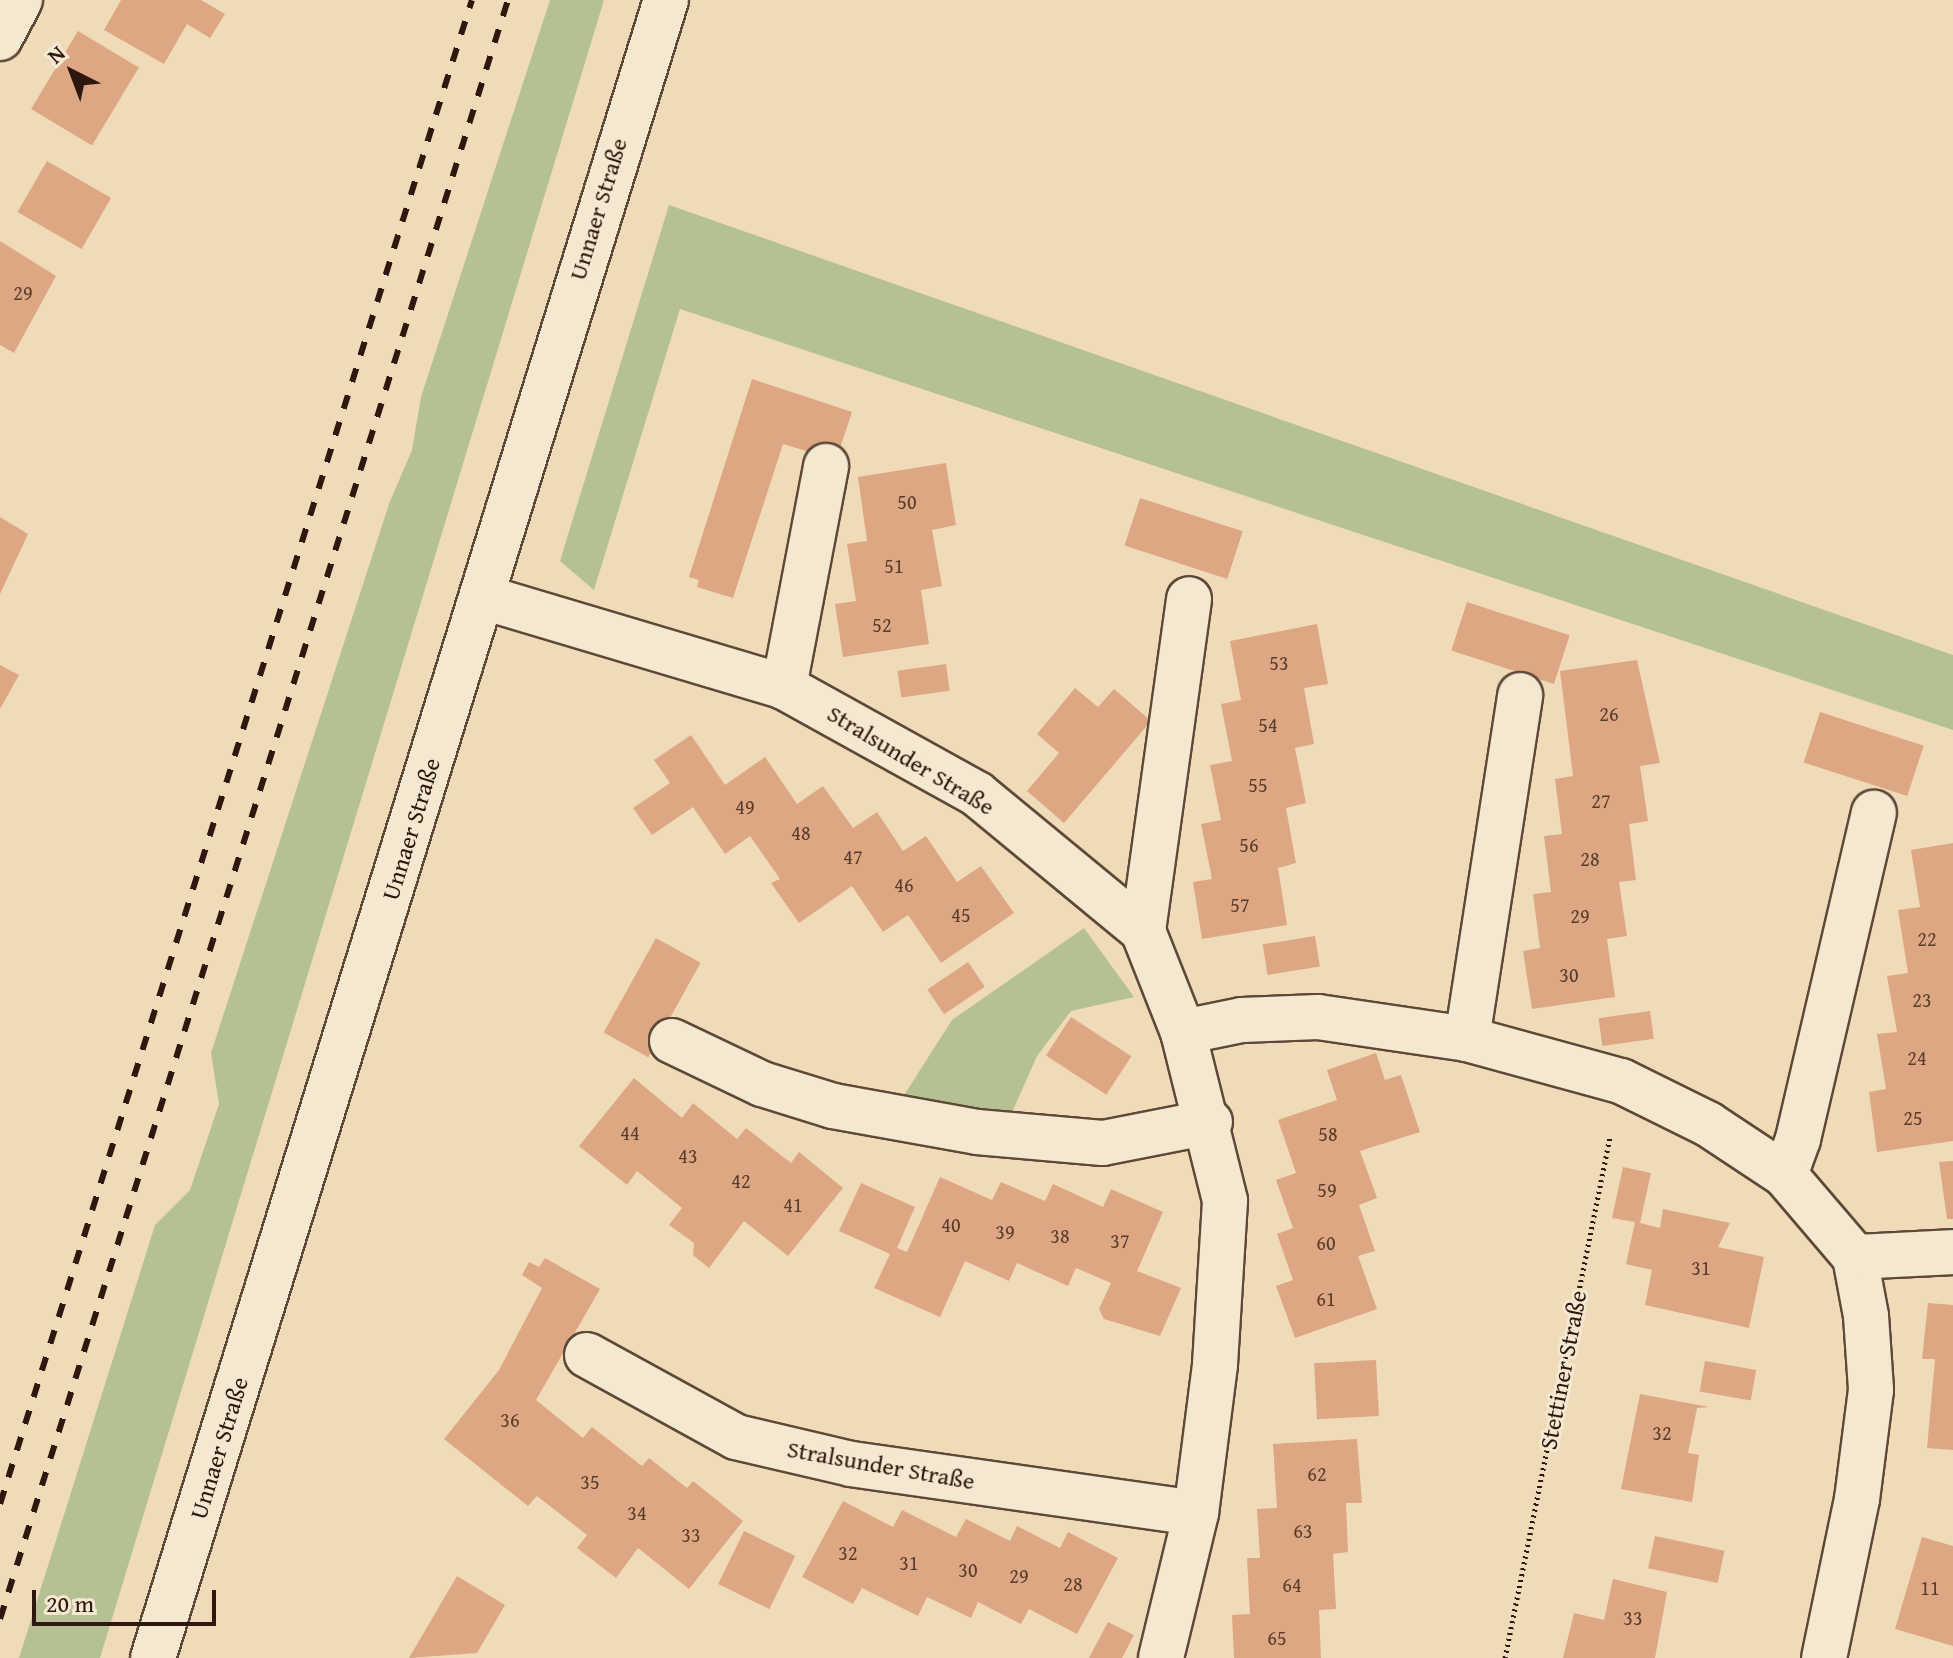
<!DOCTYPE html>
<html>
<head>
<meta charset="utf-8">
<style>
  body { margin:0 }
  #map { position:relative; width:1953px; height:1658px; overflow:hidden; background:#f0dbb8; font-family:"Gentium Book Plus",serif }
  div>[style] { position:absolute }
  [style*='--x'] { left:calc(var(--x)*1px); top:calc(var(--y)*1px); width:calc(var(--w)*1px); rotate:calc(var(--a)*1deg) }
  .green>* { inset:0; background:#b5c193 }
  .building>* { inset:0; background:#dda783; transform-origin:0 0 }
  .path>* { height:5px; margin-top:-2.5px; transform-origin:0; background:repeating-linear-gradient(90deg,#2e180e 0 2px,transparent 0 6px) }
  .roads { filter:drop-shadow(2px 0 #5e4938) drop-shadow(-2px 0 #5e4938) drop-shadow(0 2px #5e4938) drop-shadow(0 -2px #5e4938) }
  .minor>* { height:44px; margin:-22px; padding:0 22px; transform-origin:22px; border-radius:22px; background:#f5e8d1 }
  .secondary>* { height:44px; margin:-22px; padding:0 22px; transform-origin:22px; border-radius:22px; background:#f5e8d1 }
  .rail>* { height:6px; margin-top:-3px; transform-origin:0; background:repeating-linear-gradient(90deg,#2e180e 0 14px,transparent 0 28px) }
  span { translate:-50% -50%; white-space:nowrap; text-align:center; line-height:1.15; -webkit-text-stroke:6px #f5e8d1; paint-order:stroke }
  .number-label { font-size:20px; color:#5a3c2b }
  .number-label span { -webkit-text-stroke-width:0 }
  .street-label { font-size:24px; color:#2e180e }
  .north { position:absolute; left:32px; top:32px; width:80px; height:80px; -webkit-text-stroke:6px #f5e8d1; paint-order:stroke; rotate:318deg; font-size:22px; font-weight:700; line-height:32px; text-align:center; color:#2e180e }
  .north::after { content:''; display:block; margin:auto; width:28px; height:36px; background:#2e180e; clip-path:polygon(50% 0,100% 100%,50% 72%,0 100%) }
  .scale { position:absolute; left:32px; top:1590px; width:184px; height:36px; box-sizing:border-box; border:4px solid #2e180e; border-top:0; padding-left:10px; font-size:24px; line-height:28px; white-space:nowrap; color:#2e180e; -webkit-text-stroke:6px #f5e8d1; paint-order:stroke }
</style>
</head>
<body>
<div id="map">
  <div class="green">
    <div style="clip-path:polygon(550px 0,604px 0,100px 1658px,19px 1658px,155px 1225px,190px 1190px,219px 1104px,211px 1053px,389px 504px,412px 450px,421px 397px)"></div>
    <div style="clip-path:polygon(669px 205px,1953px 655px,1953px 730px,680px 309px,594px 590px,560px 561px)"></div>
    <div style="clip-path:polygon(1084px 928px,1134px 997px,1071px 1011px,1037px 1056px,1010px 1117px,899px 1103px,952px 1020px)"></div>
  </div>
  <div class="building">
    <div style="clip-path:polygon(121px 0,201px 0,225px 14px,210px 38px,187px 24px,164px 64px,104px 30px)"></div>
    <div style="left:78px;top:31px;width:71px;height:91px;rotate:31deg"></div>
    <div style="left:47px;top:161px;width:74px;height:59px;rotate:30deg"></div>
    <div style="clip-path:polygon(0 241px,56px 276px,14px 353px,0 345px)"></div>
    <div style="clip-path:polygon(752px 379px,852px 412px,836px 460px,783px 444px,733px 598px,697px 587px,699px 580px,689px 577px)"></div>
    <div style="clip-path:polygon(946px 463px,956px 525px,932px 530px,942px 586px,921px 590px,929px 644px,843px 657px,835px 604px,856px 601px,847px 544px,867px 541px,858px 477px)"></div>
    <div style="left:1140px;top:498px;width:108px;height:50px;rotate:18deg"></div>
    <div style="clip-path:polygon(0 517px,28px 534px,0 594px)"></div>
    <div style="left:1467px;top:602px;width:108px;height:51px;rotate:18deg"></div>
    <div style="clip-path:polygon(1317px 624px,1328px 684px,1304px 688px,1314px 744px,1295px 748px,1306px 803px,1286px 808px,1296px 863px,1278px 868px,1287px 925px,1202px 939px,1193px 882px,1212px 879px,1201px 824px,1221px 820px,1210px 765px,1232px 761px,1221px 704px,1241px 700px,1230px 641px)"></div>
    <div style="clip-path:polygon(1637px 660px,1660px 763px,1640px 766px,1648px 821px,1629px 824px,1636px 880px,1619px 882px,1627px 936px,1607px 939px,1615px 997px,1532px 1009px,1523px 951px,1540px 948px,1533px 894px,1551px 892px,1544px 836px,1562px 834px,1555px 779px,1573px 776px,1560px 671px)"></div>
    <div style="left:946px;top:664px;width:27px;height:49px;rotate:82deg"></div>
    <div style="clip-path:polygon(0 665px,19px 675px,0 709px)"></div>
    <div style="clip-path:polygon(1075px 688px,1098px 707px,1114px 689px,1151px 721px,1064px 823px,1027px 791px,1059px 753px,1037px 734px)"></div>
    <div style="left:1820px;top:712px;width:109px;height:53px;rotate:18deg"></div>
    <div style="clip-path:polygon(691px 735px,725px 785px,765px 757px,797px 804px,823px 786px,853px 828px,877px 812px,903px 851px,926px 836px,957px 882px,981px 866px,1014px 913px,941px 963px,908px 915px,883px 932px,852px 886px,799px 923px,771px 883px,780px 879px,750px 836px,725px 854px,693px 807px,652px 835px,633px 808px,670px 783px,654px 760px)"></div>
    <div style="clip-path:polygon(1953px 843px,1953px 1141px,1877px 1152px,1869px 1092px,1886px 1089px,1877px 1034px,1897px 1032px,1887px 976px,1908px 973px,1898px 910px,1920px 907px,1911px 850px)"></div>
    <div style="left:1315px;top:936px;width:31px;height:53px;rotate:81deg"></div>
    <div style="left:656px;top:938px;width:51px;height:108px;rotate:29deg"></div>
    <div style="left:968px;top:962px;width:30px;height:49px;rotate:56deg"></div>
    <div style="left:1650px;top:1011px;width:28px;height:52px;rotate:82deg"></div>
    <div style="left:1071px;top:1017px;width:72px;height:46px;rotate:33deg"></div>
    <div style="clip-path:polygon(1376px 1053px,1385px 1080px,1401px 1075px,1420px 1132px,1360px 1151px,1377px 1198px,1359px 1205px,1375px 1251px,1358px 1256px,1377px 1309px,1295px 1338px,1276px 1286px,1293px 1280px,1277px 1234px,1293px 1228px,1276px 1180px,1296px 1173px,1278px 1120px,1337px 1100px,1327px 1070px)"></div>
    <div style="clip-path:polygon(634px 1078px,682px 1118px,693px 1103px,737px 1139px,746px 1128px,791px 1163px,799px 1152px,843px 1188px,788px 1256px,744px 1221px,709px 1268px,693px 1255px,694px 1243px,669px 1225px,682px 1208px,637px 1171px,627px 1185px,579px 1146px)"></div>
    <div style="clip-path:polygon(1953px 1161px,1953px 1219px,1947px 1219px,1939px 1162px)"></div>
    <div style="clip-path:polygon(1623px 1167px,1651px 1173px,1640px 1223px,1660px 1228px,1663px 1209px,1730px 1223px,1718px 1247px,1764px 1257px,1749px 1328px,1645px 1305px,1652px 1270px,1626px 1264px,1635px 1222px,1612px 1218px)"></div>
    <div style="clip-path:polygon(940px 1177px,992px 1200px,1001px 1182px,1045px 1201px,1053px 1184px,1103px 1207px,1111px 1189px,1163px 1212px,1137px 1271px,1181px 1288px,1160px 1336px,1104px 1319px,1099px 1309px,1111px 1283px,1076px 1268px,1068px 1286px,1017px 1263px,1009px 1281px,965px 1261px,940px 1317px,874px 1288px,890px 1254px,839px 1231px,861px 1183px,915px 1207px,897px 1248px,907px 1252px)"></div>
    <div style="clip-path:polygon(545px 1258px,600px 1289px,536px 1400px,583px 1438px,592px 1427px,642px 1466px,649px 1458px,687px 1488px,693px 1481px,743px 1521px,689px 1589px,638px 1548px,616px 1578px,577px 1548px,587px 1535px,537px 1496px,528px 1506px,444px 1439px,499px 1370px,542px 1288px,522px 1275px,529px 1262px,539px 1267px)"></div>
    <div style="clip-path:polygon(1928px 1303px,1953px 1305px,1953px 1450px,1927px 1448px,1935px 1359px,1922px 1359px)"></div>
    <div style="left:1376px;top:1360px;width:56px;height:62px;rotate:87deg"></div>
    <div style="left:1705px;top:1361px;width:52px;height:31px;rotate:10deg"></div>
    <div style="clip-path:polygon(1640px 1394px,1709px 1407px,1697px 1408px,1688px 1453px,1699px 1455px,1692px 1502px,1621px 1489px)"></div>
    <div style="clip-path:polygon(1357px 1439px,1362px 1503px,1346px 1503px,1348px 1552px,1333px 1554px,1336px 1609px,1319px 1610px,1321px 1658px,1234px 1658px,1232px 1615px,1250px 1614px,1247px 1558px,1260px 1558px,1257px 1509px,1277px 1508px,1273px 1444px)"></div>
    <div style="clip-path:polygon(843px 1501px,893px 1527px,902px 1510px,956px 1537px,966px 1519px,1010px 1541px,1017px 1526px,1060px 1548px,1068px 1532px,1118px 1558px,1077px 1634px,1029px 1609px,1021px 1624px,978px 1602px,971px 1618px,927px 1597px,918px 1616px,862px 1588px,853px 1604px,802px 1577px)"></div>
    <div style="left:744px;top:1531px;width:57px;height:59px;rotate:26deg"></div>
    <div style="left:1655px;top:1536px;width:71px;height:33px;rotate:12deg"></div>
    <div style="clip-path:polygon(1922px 1537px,1953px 1546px,1953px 1646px,1895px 1629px)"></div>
    <div style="clip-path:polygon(457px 1576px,505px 1605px,477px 1653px,409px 1658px)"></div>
    <div style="clip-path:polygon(1613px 1579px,1667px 1592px,1655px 1658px,1563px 1658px,1574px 1613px,1604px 1620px)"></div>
    <div style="clip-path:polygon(1108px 1622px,1134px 1635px,1122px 1658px,1089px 1658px)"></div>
  </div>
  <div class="path">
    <div style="--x:1505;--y:1658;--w:531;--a:-78.61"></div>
  </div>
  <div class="roads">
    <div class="minor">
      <div style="--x:0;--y:38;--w:43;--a:-62.2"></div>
      <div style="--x:483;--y:597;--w:314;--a:16.6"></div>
      <div style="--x:784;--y:687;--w:221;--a:29"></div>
      <div style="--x:977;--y:794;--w:215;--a:39.5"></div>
      <div style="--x:1143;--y:931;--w:109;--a:68.4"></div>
      <div style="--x:1183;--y:1032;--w:174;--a:76"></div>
      <div style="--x:1225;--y:1201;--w:164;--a:93.5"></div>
      <div style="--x:1215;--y:1365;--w:149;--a:97.3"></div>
      <div style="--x:1196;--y:1513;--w:149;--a:103.6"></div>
      <div style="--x:784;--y:687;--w:225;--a:-79.2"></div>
      <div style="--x:1143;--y:931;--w:335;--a:-82.1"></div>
      <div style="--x:1183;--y:1032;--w:60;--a:-11.5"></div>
      <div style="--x:1242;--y:1020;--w:76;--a:-2.3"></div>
      <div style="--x:1318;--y:1017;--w:151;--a:8.4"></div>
      <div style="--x:1467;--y:1039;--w:160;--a:15.3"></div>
      <div style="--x:1621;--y:1081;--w:97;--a:26.3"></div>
      <div style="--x:1708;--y:1124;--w:92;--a:33.5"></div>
      <div style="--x:1785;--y:1175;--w:108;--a:49.5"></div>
      <div style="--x:1855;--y:1257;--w:60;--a:79.4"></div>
      <div style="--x:1866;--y:1316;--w:74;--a:86.1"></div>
      <div style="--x:1871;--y:1390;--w:110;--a:97.3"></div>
      <div style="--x:1857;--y:1499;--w:162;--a:101.7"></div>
      <div style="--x:1467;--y:1039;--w:348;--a:-81.2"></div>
      <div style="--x:672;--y:1041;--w:100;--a:25.5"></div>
      <div style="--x:762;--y:1084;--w:74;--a:17.2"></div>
      <div style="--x:833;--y:1106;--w:146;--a:10.2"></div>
      <div style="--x:977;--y:1132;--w:126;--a:5"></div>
      <div style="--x:1103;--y:1143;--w:109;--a:-11.1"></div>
      <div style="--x:1785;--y:1175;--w:38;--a:-70"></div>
      <div style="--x:1798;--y:1139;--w:335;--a:-76.9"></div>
      <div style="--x:1855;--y:1257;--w:98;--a:-2.9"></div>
      <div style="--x:587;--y:1355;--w:170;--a:28.8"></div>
      <div style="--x:736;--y:1437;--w:118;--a:13.2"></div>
      <div style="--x:851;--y:1464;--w:348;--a:8.1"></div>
    </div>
    <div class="secondary">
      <div style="--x:153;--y:1658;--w:1736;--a:-72.81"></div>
    </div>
  </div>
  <div class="rail">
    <div style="--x:0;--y:1504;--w:1576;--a:-72.58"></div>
    <div style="--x:0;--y:1619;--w:1697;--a:-72.58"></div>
  </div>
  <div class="number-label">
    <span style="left:23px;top:292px">29</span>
    <span style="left:907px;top:501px">50</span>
    <span style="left:894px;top:565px">51</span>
    <span style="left:882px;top:624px">52</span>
    <span style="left:1279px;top:662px">53</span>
    <span style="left:1609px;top:713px">26</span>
    <span style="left:1268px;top:724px">54</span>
    <span style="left:1258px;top:784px">55</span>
    <span style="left:1601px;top:800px">27</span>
    <span style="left:745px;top:806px">49</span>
    <span style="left:801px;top:832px">48</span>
    <span style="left:1249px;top:844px">56</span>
    <span style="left:853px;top:856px">47</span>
    <span style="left:1590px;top:858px">28</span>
    <span style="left:904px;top:884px">46</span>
    <span style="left:1240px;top:904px">57</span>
    <span style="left:961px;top:914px">45</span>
    <span style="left:1580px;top:915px">29</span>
    <span style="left:1927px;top:938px">22</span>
    <span style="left:1569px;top:974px">30</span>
    <span style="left:1922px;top:999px">23</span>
    <span style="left:1917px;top:1057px">24</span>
    <span style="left:1913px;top:1117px">25</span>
    <span style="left:630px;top:1132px">44</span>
    <span style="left:1328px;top:1133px">58</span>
    <span style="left:688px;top:1155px">43</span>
    <span style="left:741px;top:1180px">42</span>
    <span style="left:1327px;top:1189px">59</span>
    <span style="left:793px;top:1204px">41</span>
    <span style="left:951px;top:1224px">40</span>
    <span style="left:1005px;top:1231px">39</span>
    <span style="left:1060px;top:1235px">38</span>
    <span style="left:1120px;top:1240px">37</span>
    <span style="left:1326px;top:1242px">60</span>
    <span style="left:1701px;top:1267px">31</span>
    <span style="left:1326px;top:1298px">61</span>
    <span style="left:510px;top:1419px">36</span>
    <span style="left:1662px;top:1432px">32</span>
    <span style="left:1317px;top:1473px">62</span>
    <span style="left:590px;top:1481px">35</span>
    <span style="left:637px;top:1512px">34</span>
    <span style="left:1303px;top:1530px">63</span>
    <span style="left:691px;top:1534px">33</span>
    <span style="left:848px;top:1552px">32</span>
    <span style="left:909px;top:1562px">31</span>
    <span style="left:968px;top:1569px">30</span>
    <span style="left:1019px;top:1575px">29</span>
    <span style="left:1073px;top:1583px">28</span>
    <span style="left:1292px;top:1584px">64</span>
    <span style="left:1930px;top:1587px">11</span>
    <span style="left:1633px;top:1617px">33</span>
    <span style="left:1277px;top:1637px">65</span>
  </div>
  <div class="street-label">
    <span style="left:598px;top:209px;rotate:-73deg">Unnaer Straße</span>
    <span style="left:911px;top:760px;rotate:31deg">Stralsunder Straße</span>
    <span style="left:411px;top:829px;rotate:-73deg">Unnaer Straße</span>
    <span style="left:1563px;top:1370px;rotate:-79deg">Stettiner Straße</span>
    <span style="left:219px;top:1448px;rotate:-73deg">Unnaer Straße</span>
    <span style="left:881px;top:1465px;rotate:10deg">Stralsunder Straße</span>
  </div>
  <div class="north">N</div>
  <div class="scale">20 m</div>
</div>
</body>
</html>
